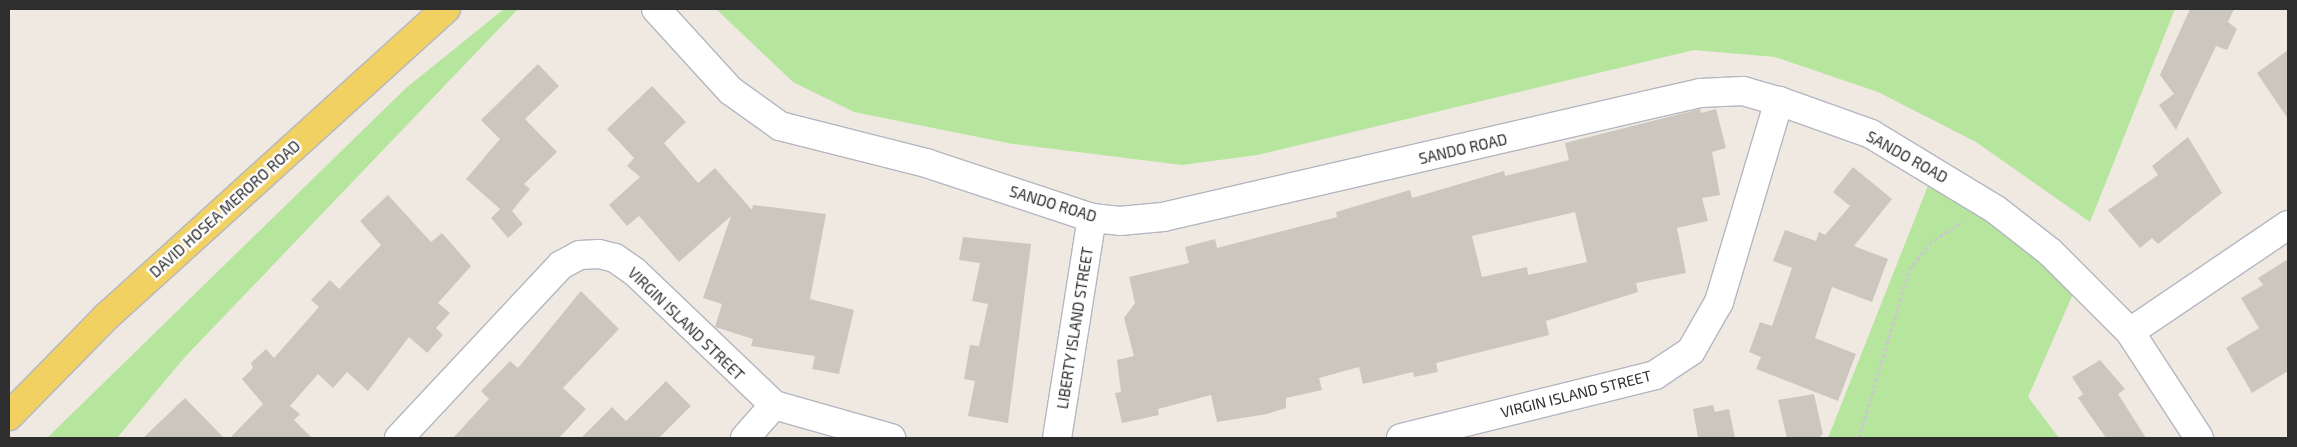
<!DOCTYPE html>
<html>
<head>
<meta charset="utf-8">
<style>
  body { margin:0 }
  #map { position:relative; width:2297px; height:447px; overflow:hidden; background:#efe9e1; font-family:"Exo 2",sans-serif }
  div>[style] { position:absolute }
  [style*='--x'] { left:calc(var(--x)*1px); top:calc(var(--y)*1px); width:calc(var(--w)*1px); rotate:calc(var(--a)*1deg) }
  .green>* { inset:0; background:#b6e59e }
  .building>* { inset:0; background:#cbc7bf }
  .path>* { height:3px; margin-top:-1.5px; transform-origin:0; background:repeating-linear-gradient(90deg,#c9c9c9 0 4px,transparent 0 6.5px) }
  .roads { filter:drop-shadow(1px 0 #b4b7c1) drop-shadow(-1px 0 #b4b7c1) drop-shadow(0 1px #b4b7c1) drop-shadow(0 -1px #b4b7c1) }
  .minor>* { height:28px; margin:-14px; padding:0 14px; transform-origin:14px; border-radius:14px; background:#fff }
  .major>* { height:28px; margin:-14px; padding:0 14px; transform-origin:14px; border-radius:14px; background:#f2d163 }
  span { translate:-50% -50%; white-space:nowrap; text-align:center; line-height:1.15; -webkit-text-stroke:5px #fff; paint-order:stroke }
  .street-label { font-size:15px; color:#2e2e2e }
  .frame { position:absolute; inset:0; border:10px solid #2e2e2e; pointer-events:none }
</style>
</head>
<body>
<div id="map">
  <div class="green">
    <div style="clip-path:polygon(504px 9px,518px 9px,185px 357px,117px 438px,47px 438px,406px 88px)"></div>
    <div style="clip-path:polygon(716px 9px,2175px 9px,2090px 222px,1976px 142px,1878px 92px,1775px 57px,1694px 50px,1257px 155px,1182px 165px,1013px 144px,854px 112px,793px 82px)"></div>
    <div style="clip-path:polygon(1937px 163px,2076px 287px,2028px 397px,2059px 438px,1828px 438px)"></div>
  </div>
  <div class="building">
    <div style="clip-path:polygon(2190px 9px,2234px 9px,2228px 22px,2237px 29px,2227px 50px,2216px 46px,2176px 130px,2159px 105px,2174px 94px,2160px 75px)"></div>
    <div style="clip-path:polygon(2288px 50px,2288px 119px,2257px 73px)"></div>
    <div style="clip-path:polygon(538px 64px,559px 86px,525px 119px,557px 152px,524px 184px,530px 189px,512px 211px,523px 224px,508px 238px,491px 218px,500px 209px,466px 179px,500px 139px,481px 120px)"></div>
    <div style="clip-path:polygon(652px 86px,686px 122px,664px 143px,698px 183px,715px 168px,752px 210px,753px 205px,826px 214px,810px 299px,854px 310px,839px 374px,812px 369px,815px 356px,751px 346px,753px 339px,715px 327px,722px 304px,703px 298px,731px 216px,679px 262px,639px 216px,627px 226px,609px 205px,640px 177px,627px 166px,634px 158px,607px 129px)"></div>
    <div style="clip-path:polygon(evenodd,1700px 109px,1701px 113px,1716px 109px,1726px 148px,1712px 152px,1720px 195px,1702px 198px,1708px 221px,1677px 228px,1686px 273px,1636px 283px,1638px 292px,1546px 321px,1549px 335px,1436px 363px,1438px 372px,1414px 377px,1413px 372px,1363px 384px,1359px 367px,1319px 378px,1322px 390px,1286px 398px,1286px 408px,1267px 414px,1217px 422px,1211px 395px,1158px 409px,1159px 415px,1122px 423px,1115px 393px,1121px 392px,1117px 360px,1134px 356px,1124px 318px,1135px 303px,1129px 277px,1189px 263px,1185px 247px,1215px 239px,1217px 248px,1337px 217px,1336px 212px,1410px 190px,1412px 198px,1504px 171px,1505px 176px,1569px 160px,1565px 143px,1700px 109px,1575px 212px,1587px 262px,1528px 275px,1527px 267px,1482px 277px,1472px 236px,1575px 212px)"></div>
    <div style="clip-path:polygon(2188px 137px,2222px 193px,2158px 244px,2152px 238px,2140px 248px,2108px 210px,2158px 175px,2152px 166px)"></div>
    <div style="clip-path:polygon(1853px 167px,1892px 199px,1854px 246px,1888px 259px,1872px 302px,1832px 287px,1815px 338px,1856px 354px,1838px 401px,1756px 369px,1761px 357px,1749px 352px,1760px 322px,1772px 326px,1792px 268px,1773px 261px,1785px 230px,1816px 241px,1819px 232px,1825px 235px,1850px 206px,1833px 192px)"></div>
    <div style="clip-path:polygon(388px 195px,431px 242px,442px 233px,471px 266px,438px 303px,450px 313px,436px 328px,443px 335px,427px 353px,409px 337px,368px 391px,347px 372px,333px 388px,318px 374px,290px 406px,300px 414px,294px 420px,312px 438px,230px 438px,263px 404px,242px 379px,253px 368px,251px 363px,266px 349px,274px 358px,319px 307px,311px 300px,330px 280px,339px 289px,381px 245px,360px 221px)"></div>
    <div style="clip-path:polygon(963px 237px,1031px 244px,1008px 423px,968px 416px,975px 381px,964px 379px,970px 345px,979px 346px,988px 304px,972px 301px,980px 263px,959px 260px)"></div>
    <div style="clip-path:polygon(2288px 259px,2288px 371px,2252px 393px,2226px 348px,2259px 328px,2241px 298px,2263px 285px,2258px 278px)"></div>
    <div style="clip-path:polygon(581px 291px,619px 329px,563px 388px,586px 409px,559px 438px,453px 438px,489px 399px,481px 391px,510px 361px,518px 368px)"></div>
    <div style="clip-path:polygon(2100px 360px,2125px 389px,2118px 394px,2146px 438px,2106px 438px,2078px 398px,2083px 394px,2072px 377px)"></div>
    <div style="clip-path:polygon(666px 381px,691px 406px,659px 438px,581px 438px,612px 407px,626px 421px)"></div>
    <div style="clip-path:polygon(1814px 394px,1823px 434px,1819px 438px,1787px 438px,1778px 400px)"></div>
    <div style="clip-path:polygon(185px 398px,224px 438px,143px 438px)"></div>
    <div style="clip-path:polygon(1713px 405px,1715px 412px,1729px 409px,1735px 438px,1698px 438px,1693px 409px)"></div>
  </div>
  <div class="path">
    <div style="--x:1859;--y:438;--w:175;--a:-73.4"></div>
    <div style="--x:1909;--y:270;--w:33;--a:-52"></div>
    <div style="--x:1929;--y:244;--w:40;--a:-34"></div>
  </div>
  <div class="roads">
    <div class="minor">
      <div style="--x:656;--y:9;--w:111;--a:47.6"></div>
      <div style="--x:731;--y:91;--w:60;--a:35.5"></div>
      <div style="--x:780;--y:126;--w:151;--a:14.2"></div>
      <div style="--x:926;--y:163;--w:175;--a:18.3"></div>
      <div style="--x:1092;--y:218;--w:28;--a:6"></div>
      <div style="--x:1120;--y:221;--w:43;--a:-5.3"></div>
      <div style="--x:1163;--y:217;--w:551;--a:-13"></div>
      <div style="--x:1700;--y:93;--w:43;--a:-2.7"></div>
      <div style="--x:1743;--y:91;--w:37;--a:16"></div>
      <div style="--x:1779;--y:101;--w:98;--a:19.7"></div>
      <div style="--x:1871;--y:134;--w:145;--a:31.2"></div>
      <div style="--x:1995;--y:209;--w:70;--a:38"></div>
      <div style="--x:2050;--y:252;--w:113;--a:45"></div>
      <div style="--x:2130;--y:332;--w:126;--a:56.9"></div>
      <div style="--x:2130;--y:332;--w:191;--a:-34.1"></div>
      <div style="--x:399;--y:438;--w:237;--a:-46.9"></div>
      <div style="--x:561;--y:265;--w:21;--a:-28"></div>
      <div style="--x:580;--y:255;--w:19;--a:-3"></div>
      <div style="--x:599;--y:254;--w:16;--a:14"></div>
      <div style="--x:615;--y:258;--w:24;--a:35"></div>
      <div style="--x:635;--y:272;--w:192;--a:43.7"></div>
      <div style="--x:774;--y:405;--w:122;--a:15.8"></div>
      <div style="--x:745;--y:438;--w:44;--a:-48.7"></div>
      <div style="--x:1057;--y:438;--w:223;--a:-81"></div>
      <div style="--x:1401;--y:438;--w:262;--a:-13.9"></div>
      <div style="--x:1655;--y:375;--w:43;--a:-33.7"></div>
      <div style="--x:1691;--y:351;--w:56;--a:-60.3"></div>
      <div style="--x:1719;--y:302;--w:210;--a:-73.4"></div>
    </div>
    <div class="major">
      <div style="--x:9;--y:416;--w:139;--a:-45.6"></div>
      <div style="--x:106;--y:317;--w:459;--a:-42.2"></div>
    </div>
  </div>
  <div class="street-label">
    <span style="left:1463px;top:149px;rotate:-13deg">SANDO ROAD</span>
    <span style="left:1907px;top:157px;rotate:29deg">SANDO ROAD</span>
    <span style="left:1053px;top:204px;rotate:17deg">SANDO ROAD</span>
    <span style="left:225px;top:209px;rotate:-42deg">DAVID HOSEA MERORO ROAD</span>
    <span style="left:686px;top:324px;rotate:44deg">VIRGIN ISLAND STREET</span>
    <span style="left:1075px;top:328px;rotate:-81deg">LIBERTY ISLAND STREET</span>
    <span style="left:1576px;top:394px;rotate:-14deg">VIRGIN ISLAND STREET</span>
  </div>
  <div class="frame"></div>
</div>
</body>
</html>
